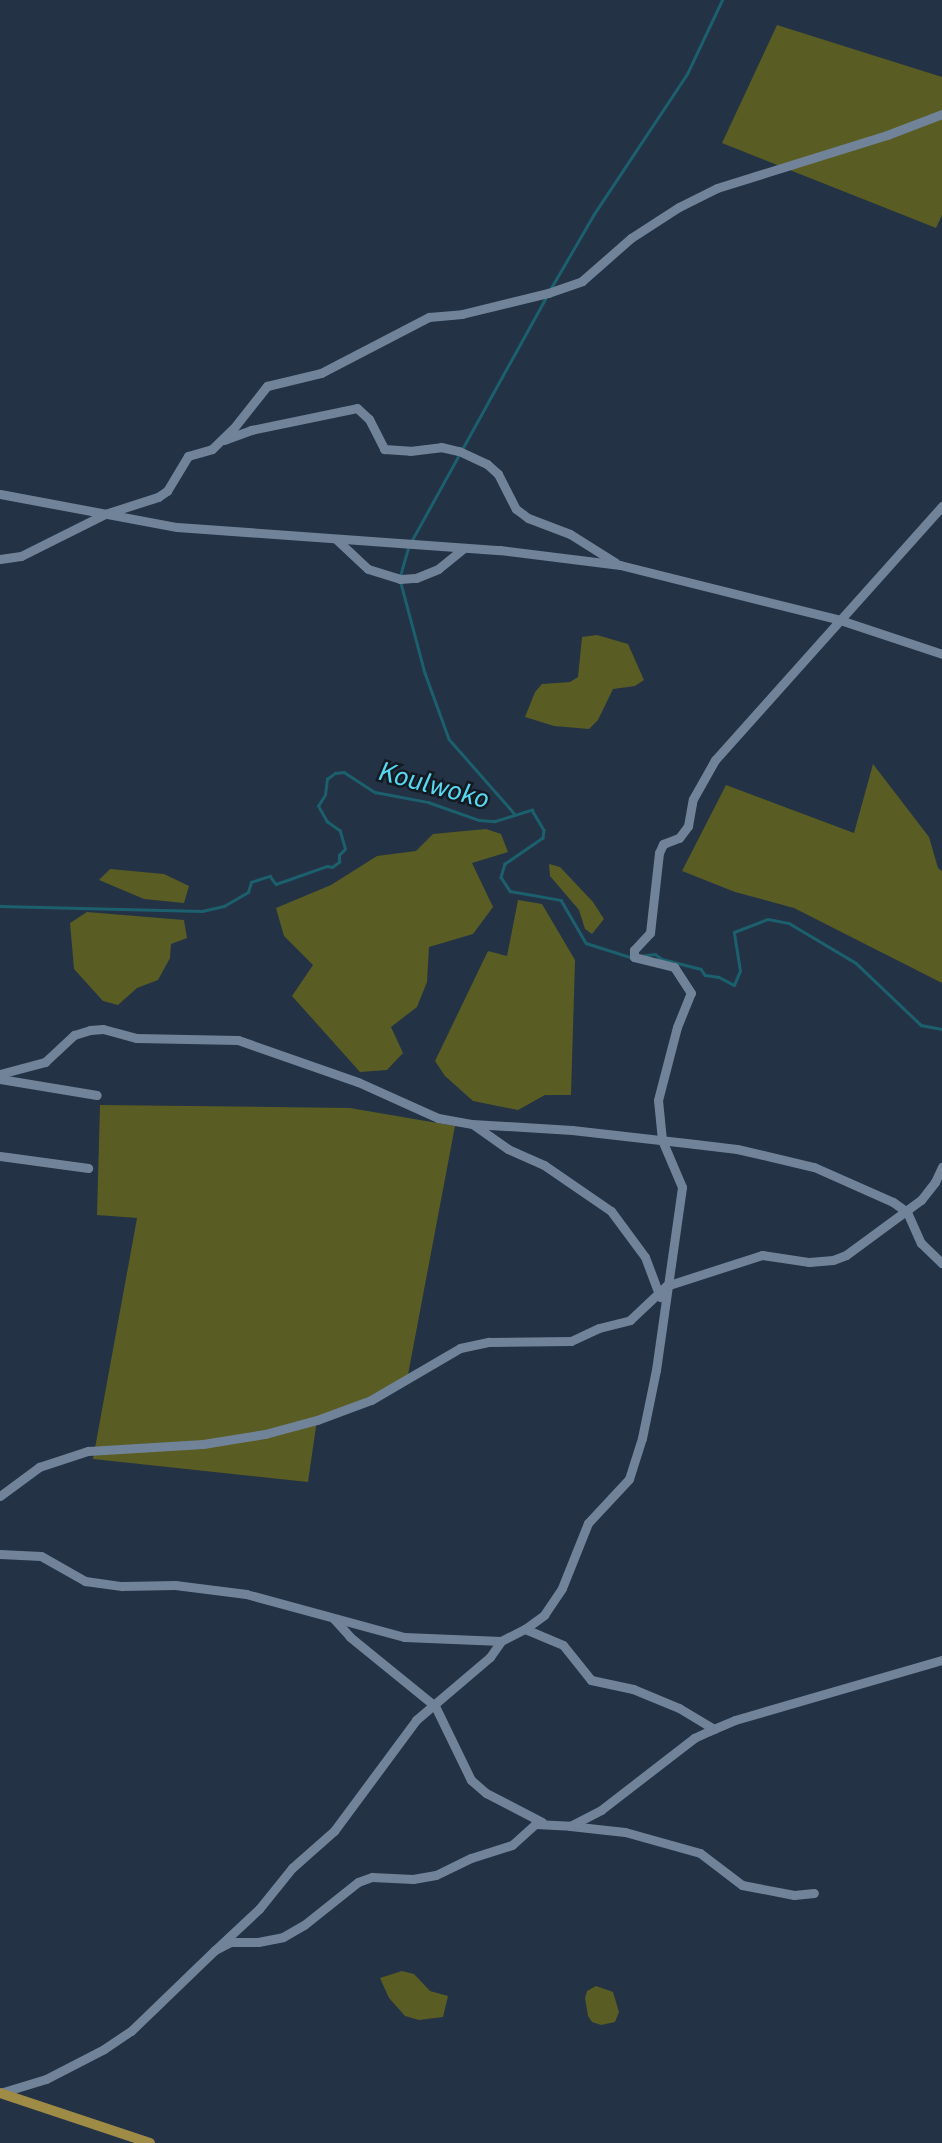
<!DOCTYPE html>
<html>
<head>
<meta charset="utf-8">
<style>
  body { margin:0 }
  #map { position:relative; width:942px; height:2143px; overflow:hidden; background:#233245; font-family:"Public Sans",sans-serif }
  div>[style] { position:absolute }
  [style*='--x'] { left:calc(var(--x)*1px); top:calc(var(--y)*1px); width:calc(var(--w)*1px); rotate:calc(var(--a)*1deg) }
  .green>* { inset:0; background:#595c23 }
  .stream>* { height:2.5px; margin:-1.25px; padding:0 1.25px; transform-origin:1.25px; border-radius:1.25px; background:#1c606d }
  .minor>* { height:9px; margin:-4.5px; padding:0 4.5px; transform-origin:4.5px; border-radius:4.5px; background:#708399 }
  .major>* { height:10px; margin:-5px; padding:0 5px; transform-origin:5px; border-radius:5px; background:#9e8b46 }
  span { translate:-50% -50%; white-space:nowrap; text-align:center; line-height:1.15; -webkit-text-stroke:5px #131a22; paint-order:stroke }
  .water-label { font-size:26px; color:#58d7f0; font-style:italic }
</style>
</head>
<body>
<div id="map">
  <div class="green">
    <div style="clip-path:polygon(777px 25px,942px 77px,942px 215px,936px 228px,722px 143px)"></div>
    <div style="clip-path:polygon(597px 635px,628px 644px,644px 680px,635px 686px,613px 689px,598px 720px,589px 729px,554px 726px,525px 717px,535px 692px,542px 684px,570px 682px,578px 677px,582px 637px)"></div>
    <div style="clip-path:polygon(873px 764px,929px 837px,938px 868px,942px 871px,942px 983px,794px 908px,735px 892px,682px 871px,726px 785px,854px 833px)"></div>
    <div style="clip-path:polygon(486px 829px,501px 834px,508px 852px,472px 863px,493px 907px,473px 934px,429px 947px,427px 982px,417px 1007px,391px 1027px,403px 1053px,387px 1070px,360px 1072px,292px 996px,313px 965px,284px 936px,276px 908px,331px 885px,377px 856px,416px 851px,433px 834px)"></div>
    <div style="clip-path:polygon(549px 864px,560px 867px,593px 902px,604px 919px,592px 934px,585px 929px,579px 910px,550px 876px)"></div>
    <div style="clip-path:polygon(110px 869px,164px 874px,189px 886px,184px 903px,144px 899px,99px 880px)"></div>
    <div style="clip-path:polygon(518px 900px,542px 904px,575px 960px,571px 1095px,545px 1095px,518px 1110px,473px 1101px,445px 1076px,435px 1061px,488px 951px,507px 956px)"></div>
    <div style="clip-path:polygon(87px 912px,184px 920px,187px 938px,171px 944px,170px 958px,158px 980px,137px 988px,118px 1005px,103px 1001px,74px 969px,70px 923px)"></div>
    <div style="clip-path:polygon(100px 1105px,350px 1108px,455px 1126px,407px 1380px,317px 1420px,308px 1482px,93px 1459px,137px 1218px,97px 1215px)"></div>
    <div style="clip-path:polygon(402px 1971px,414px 1974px,430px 1991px,448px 1996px,443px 2017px,419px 2020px,405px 2016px,389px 1998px,380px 1978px)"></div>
    <div style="clip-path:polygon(596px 1986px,613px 1992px,619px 2012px,615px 2022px,601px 2025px,592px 2022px,588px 2016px,585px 1998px,587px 1991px)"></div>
  </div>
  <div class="stream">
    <div style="--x:551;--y:288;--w:86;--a:-59.8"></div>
    <div style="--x:594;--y:214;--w:168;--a:-56.4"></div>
    <div style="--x:687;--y:74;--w:82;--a:-64.7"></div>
    <div style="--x:412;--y:540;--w:277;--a:-61.1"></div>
    <div style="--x:400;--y:576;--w:32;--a:-74"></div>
    <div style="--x:401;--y:583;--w:93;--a:75.1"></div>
    <div style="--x:425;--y:673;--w:70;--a:70"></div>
    <div style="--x:449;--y:739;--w:98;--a:48.7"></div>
    <div style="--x:0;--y:906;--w:202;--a:1.4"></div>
    <div style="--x:202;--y:911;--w:23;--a:-13"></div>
    <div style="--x:224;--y:906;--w:28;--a:-30"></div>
    <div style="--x:248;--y:892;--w:10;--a:-73"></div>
    <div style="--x:251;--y:882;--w:20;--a:-18"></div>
    <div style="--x:270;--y:876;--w:10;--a:53"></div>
    <div style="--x:276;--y:884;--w:54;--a:-19.4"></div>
    <div style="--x:327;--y:866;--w:5;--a:11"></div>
    <div style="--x:332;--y:867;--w:9;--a:-36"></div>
    <div style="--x:339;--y:862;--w:7;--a:-90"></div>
    <div style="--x:339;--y:855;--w:8;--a:-45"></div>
    <div style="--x:345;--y:849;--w:19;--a:-106"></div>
    <div style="--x:340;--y:831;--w:16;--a:-145"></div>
    <div style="--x:327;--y:822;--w:18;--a:-119"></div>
    <div style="--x:318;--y:806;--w:13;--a:-58"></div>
    <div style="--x:325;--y:795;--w:16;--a:-83"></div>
    <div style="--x:327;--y:779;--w:10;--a:-37"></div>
    <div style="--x:335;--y:773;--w:9;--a:-6"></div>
    <div style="--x:344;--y:772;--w:37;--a:33"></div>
    <div style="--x:375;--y:792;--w:54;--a:10.7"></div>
    <div style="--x:428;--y:802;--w:54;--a:19.4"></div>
    <div style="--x:479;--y:820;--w:16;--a:4"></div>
    <div style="--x:495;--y:821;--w:39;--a:-17"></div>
    <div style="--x:532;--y:810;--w:23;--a:59"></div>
    <div style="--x:544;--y:830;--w:8;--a:97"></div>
    <div style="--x:543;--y:838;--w:46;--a:145.6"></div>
    <div style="--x:505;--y:864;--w:14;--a:107"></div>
    <div style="--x:501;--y:877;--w:17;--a:57"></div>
    <div style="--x:510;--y:891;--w:52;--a:10"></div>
    <div style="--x:561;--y:900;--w:50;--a:59.8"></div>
    <div style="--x:586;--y:943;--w:49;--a:17.7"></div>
    <div style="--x:639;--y:956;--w:16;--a:-7"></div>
    <div style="--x:655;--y:954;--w:9;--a:36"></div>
    <div style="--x:662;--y:959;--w:40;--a:14.4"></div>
    <div style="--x:701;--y:969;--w:7;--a:56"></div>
    <div style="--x:705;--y:975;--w:14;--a:8"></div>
    <div style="--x:719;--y:977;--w:17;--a:28"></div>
    <div style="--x:734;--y:985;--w:15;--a:-67"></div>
    <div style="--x:740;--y:971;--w:39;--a:-99"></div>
    <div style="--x:734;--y:932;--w:36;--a:-21"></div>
    <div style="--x:768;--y:919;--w:21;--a:11"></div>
    <div style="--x:789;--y:923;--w:78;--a:30.8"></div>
    <div style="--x:856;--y:963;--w:90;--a:43.6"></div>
    <div style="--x:921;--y:1025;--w:21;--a:11"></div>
  </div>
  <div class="minor">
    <div style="--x:224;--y:440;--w:29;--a:-20"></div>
    <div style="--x:251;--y:430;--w:108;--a:-11.7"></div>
    <div style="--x:357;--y:408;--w:16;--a:43"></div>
    <div style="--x:369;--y:419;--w:34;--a:63"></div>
    <div style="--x:384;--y:449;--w:26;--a:4"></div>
    <div style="--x:410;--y:451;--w:31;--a:-7"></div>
    <div style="--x:441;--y:447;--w:18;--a:13"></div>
    <div style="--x:459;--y:451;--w:31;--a:25"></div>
    <div style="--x:487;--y:464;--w:15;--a:42"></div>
    <div style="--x:498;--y:474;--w:39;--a:63"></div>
    <div style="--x:516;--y:509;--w:15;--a:37"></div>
    <div style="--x:528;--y:518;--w:45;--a:20.9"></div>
    <div style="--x:570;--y:534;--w:54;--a:32.2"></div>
    <div style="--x:0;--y:494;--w:180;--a:10.6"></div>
    <div style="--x:177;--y:527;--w:324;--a:4.1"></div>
    <div style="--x:500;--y:550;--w:121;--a:7.1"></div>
    <div style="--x:620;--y:565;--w:227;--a:14"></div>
    <div style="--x:840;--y:620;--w:108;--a:18.4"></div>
    <div style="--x:337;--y:540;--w:42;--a:43.1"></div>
    <div style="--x:368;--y:569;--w:34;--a:17"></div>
    <div style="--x:400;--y:579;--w:16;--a:-4"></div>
    <div style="--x:416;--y:578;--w:24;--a:-22"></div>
    <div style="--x:438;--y:569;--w:33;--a:-39"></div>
    <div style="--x:0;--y:559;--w:21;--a:-8"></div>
    <div style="--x:21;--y:556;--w:94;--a:-26.6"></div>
    <div style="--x:105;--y:514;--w:56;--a:-17.8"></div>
    <div style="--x:158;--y:497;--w:11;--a:-34"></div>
    <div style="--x:167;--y:491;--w:41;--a:-59"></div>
    <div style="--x:188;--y:456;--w:25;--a:-16"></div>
    <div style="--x:212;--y:449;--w:29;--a:-44"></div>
    <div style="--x:233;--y:429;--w:55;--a:-51.7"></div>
    <div style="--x:267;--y:386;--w:56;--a:-13.5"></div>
    <div style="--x:321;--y:373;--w:122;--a:-27.4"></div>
    <div style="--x:429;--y:317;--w:33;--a:-5"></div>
    <div style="--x:462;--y:314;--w:89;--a:-13.7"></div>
    <div style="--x:548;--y:293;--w:36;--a:-19"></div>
    <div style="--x:582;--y:281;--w:65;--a:-41.3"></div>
    <div style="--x:631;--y:238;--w:57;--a:-32.9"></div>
    <div style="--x:679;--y:207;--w:42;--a:-26.6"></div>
    <div style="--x:717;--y:188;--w:178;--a:-17.3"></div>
    <div style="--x:887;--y:135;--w:59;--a:-20.9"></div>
    <div style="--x:0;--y:1074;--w:47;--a:-14.9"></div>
    <div style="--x:45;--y:1062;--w:40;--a:-43"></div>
    <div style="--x:74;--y:1035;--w:17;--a:-17"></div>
    <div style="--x:90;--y:1030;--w:13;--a:-4"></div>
    <div style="--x:103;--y:1029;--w:34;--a:15"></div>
    <div style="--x:136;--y:1038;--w:102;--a:1.1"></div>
    <div style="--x:238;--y:1040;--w:127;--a:19.3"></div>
    <div style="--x:358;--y:1082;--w:88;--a:24.2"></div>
    <div style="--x:438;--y:1118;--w:35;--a:10"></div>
    <div style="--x:472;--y:1124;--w:100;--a:3.4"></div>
    <div style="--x:572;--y:1130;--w:124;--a:6.5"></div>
    <div style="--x:695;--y:1144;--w:42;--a:6.8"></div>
    <div style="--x:737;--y:1149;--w:79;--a:13.2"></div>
    <div style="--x:814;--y:1167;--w:86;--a:23.9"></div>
    <div style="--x:893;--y:1202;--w:17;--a:36"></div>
    <div style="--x:907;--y:1212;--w:34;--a:66"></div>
    <div style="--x:921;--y:1243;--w:29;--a:44"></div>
    <div style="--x:0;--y:1079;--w:98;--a:9.4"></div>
    <div style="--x:474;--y:1125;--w:42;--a:35.2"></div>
    <div style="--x:508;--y:1149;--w:39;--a:24"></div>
    <div style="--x:544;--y:1165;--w:81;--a:34.5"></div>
    <div style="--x:611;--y:1211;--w:57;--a:53.5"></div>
    <div style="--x:645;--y:1257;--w:43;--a:69.4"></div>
    <div style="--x:0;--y:1156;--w:89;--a:7.8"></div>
    <div style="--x:0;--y:1496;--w:49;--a:-36.6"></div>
    <div style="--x:39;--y:1467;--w:52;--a:-18.1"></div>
    <div style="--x:88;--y:1451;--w:115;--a:-3.5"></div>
    <div style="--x:203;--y:1444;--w:63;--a:-9.2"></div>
    <div style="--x:265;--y:1434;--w:54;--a:-15.1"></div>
    <div style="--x:317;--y:1420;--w:58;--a:-20.3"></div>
    <div style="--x:371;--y:1400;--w:103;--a:-30.3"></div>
    <div style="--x:460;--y:1348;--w:30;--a:-12"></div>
    <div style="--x:489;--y:1342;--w:82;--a:-0.7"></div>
    <div style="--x:571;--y:1341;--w:31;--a:-25"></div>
    <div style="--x:599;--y:1328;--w:32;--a:-14"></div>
    <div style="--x:630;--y:1320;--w:50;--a:-43.4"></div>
    <div style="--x:666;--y:1286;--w:101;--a:-17.9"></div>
    <div style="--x:762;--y:1255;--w:48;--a:8.5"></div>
    <div style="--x:809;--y:1262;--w:24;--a:-5"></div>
    <div style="--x:833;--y:1260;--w:14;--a:-21"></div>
    <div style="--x:846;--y:1255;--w:93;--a:-36.3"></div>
    <div style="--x:921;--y:1200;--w:23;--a:-52"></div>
    <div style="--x:935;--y:1182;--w:17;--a:-65"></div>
    <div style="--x:0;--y:1554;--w:41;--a:2.8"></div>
    <div style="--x:41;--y:1556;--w:51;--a:29.6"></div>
    <div style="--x:85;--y:1581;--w:37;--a:8"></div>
    <div style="--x:122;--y:1586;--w:53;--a:-1.1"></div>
    <div style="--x:175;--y:1585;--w:72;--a:7.2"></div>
    <div style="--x:246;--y:1594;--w:164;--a:15.2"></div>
    <div style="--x:404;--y:1637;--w:97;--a:2.4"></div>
    <div style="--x:334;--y:1619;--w:24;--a:48"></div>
    <div style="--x:350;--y:1637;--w:109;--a:39.1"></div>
    <div style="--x:435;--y:1706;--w:82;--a:64.1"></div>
    <div style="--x:471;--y:1780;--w:20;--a:41"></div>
    <div style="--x:486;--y:1793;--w:63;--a:27.4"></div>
    <div style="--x:525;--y:1629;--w:41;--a:22.8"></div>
    <div style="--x:563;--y:1645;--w:45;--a:51.3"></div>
    <div style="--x:591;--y:1680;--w:43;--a:12.1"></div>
    <div style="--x:633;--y:1689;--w:50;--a:22.4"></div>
    <div style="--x:679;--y:1708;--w:41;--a:31"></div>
    <div style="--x:570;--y:1826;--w:55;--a:6.2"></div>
    <div style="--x:625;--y:1832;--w:78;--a:15.6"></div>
    <div style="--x:700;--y:1853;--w:53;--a:37.3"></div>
    <div style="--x:742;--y:1885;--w:53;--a:10.9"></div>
    <div style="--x:794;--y:1895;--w:20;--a:-6"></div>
    <div style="--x:215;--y:1950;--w:60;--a:-43"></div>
    <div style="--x:259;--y:1909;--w:53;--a:-51.2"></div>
    <div style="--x:292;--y:1868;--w:56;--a:-41.4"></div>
    <div style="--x:334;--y:1831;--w:138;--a:-53.5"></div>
    <div style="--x:416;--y:1720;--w:97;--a:-40.4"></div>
    <div style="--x:490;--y:1657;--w:19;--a:-55"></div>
    <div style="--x:501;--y:1641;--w:27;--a:-27"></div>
    <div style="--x:525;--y:1629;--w:24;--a:-36"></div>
    <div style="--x:544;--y:1615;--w:32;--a:-56"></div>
    <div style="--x:562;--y:1588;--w:70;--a:-68.2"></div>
    <div style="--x:588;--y:1523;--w:60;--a:-47"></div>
    <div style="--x:629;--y:1479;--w:43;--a:-72.4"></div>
    <div style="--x:642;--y:1438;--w:69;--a:-78.4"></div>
    <div style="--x:656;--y:1370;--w:185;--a:-81.9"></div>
    <div style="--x:682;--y:1187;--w:51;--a:-113.1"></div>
    <div style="--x:662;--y:1140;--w:40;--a:-95.7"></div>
    <div style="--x:658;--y:1100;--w:75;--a:-75.4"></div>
    <div style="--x:677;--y:1027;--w:37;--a:-68"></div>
    <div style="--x:691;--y:993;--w:31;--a:-123"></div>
    <div style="--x:674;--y:967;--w:41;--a:-166"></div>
    <div style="--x:634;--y:957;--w:7;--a:-90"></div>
    <div style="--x:634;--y:950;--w:23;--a:-47"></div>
    <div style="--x:650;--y:933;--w:81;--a:-83.6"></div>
    <div style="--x:659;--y:853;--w:10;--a:-66"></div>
    <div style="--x:663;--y:844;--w:17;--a:-21"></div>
    <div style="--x:679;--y:838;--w:15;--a:-53"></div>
    <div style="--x:688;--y:826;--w:27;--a:-80"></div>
    <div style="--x:693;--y:799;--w:45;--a:-60.6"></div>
    <div style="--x:715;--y:760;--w:341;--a:-48.2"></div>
    <div style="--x:0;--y:2093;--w:48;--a:-16.9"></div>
    <div style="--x:46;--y:2079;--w:65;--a:-27.3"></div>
    <div style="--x:104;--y:2049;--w:32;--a:-34"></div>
    <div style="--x:131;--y:2031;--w:117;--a:-44"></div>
    <div style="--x:215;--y:1950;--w:18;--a:-27"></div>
    <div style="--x:231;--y:1942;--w:27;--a:0"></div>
    <div style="--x:258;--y:1942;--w:25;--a:-11"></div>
    <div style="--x:283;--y:1937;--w:24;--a:-30"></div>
    <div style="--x:304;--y:1925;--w:69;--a:-38.5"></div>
    <div style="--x:358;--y:1882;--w:15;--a:-20"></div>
    <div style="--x:372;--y:1877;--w:41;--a:2.8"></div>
    <div style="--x:413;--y:1879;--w:23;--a:-10"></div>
    <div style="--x:436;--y:1875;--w:39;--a:-26"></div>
    <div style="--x:471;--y:1858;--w:43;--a:-17.6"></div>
    <div style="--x:512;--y:1845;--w:31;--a:-42"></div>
    <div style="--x:535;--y:1824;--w:35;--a:3"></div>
    <div style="--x:570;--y:1826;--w:35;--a:-27"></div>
    <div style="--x:601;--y:1810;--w:118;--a:-37.7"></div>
    <div style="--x:694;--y:1738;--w:17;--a:-25"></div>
    <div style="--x:709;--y:1731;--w:28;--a:-23"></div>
    <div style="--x:735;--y:1720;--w:216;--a:-16.2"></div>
  </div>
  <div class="major">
    <div style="--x:0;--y:2093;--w:158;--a:18.4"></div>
  </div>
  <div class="water-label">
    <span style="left:434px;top:785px;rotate:15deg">Koulwoko</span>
  </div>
</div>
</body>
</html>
